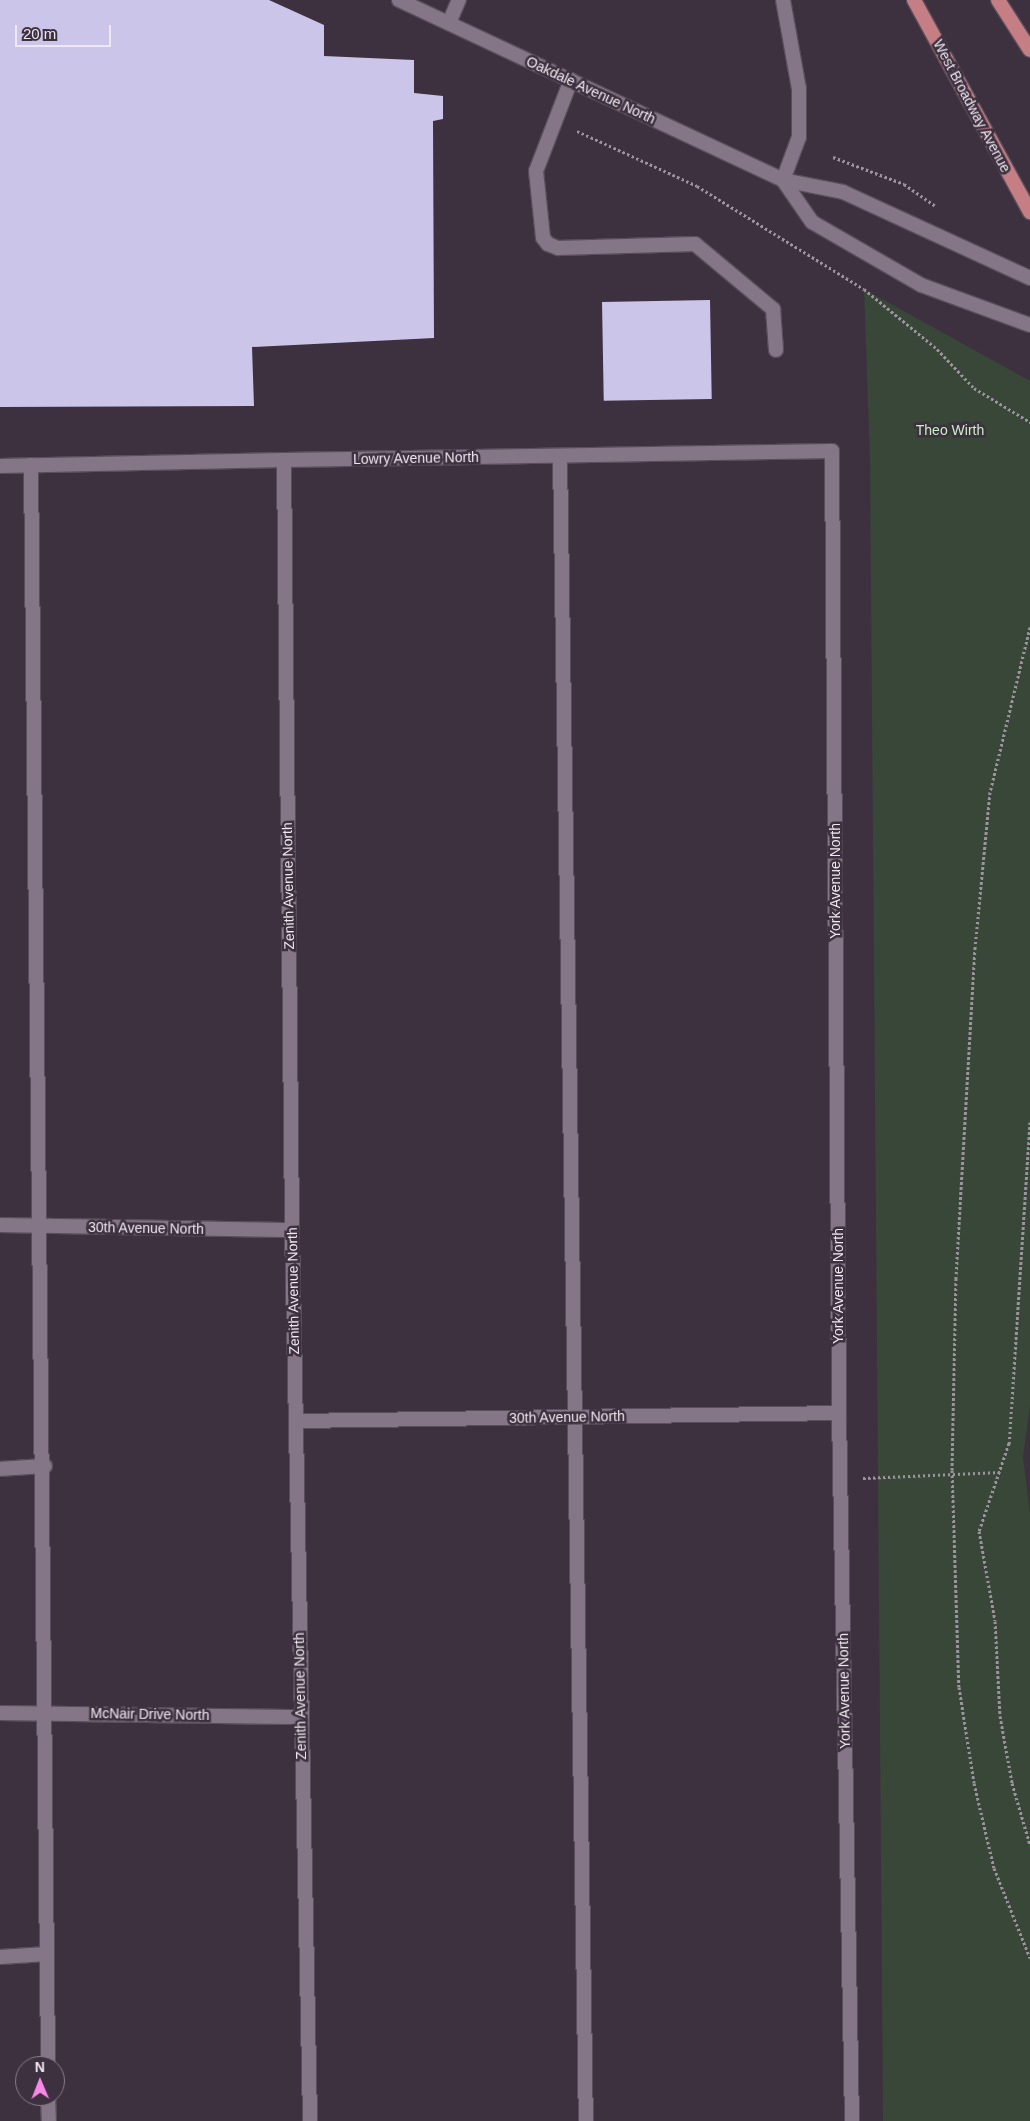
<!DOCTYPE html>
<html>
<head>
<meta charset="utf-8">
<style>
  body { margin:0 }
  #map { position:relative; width:1030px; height:2121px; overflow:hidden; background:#3d303f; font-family:Arial,sans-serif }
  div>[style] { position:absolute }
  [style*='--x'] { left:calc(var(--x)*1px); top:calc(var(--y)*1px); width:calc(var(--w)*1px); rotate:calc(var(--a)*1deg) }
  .green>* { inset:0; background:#384737 }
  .building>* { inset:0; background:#cac5e9; transform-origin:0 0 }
  .path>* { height:3px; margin-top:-1.5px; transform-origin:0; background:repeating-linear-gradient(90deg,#9d939f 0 2.5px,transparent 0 5px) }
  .roads { filter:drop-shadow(1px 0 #594e5b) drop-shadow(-1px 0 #594e5b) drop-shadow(0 1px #594e5b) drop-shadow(0 -1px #594e5b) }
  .service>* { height:14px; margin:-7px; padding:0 7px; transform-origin:7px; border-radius:7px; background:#857687 }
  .minor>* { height:14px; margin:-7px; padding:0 7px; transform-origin:7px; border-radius:7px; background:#857687 }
  .tertiary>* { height:14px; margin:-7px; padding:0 7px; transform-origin:7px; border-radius:7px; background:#857687 }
  .primary>* { height:14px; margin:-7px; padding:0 7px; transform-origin:7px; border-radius:7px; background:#c57e83 }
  span { translate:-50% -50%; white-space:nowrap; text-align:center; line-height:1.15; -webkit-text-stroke:5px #3d303f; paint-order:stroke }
  .street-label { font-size:14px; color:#f0e8f1 }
  .park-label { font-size:14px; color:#c5f1c0 }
  .north { position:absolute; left:15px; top:2056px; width:50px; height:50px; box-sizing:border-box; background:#3d303f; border:1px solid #857a86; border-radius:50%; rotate:359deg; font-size:14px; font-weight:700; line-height:20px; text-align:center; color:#f0e8f1 }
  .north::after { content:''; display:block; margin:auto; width:18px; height:22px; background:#f987e8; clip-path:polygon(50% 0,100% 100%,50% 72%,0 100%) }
  .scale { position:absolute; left:15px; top:25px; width:96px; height:22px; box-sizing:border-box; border:2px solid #f0e8f1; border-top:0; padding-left:6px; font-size:15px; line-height:18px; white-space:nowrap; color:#f0e8f1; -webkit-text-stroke:4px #3d303f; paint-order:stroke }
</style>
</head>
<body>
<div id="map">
  <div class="green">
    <div style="clip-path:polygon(864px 289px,1030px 381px,1030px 1406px,1023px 1457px,1030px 1513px,1030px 2121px,883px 2121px,870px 462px)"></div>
  </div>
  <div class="building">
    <div style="clip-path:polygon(0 0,269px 0,324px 25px,324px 56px,414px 60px,414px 93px,443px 96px,443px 119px,433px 121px,434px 338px,252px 347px,254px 406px,0 407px)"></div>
    <div style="left:710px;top:300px;width:99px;height:108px;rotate:89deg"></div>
  </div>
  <div class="path">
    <div style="--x:577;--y:131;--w:132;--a:24.6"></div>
    <div style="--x:697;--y:186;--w:196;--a:31.7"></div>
    <div style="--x:864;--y:289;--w:94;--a:39.4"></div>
    <div style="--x:937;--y:349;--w:54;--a:46.5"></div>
    <div style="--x:974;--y:388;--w:66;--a:31.3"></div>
    <div style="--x:833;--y:157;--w:76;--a:20.8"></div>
    <div style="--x:904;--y:184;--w:38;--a:35"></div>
    <div style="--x:1030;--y:627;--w:170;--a:103.6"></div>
    <div style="--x:990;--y:792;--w:156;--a:95.5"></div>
    <div style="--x:975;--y:947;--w:332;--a:93.3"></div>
    <div style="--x:956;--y:1278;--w:192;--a:91.2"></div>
    <div style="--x:952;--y:1470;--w:217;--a:88.2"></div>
    <div style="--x:959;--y:1687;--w:97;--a:81.1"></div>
    <div style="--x:974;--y:1783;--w:87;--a:76.8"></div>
    <div style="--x:994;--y:1868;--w:97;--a:68.2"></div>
    <div style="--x:1030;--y:1122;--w:322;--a:93.7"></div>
    <div style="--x:1009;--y:1443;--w:93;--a:108.8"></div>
    <div style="--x:979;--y:1531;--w:91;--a:79.9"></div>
    <div style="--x:995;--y:1621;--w:95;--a:87"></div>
    <div style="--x:1000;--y:1716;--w:68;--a:79.8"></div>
    <div style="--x:1012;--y:1783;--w:65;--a:73.8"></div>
    <div style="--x:863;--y:1478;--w:138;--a:-2.5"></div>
  </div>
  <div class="roads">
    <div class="service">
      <div style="--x:449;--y:23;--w:25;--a:-67"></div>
      <div style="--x:571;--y:80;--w:97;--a:111"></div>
      <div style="--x:536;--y:171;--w:67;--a:84"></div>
      <div style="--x:543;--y:238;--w:8;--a:50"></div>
      <div style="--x:548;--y:244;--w:11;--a:22"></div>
      <div style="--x:558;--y:248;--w:137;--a:-1.7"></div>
      <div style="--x:695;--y:244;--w:102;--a:39.8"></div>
      <div style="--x:773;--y:309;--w:41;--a:85.8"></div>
      <div style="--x:560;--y:456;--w:1665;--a:89.11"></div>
      <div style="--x:31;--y:465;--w:1601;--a:89.39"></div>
      <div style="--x:0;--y:1469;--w:45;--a:-3.8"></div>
      <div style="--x:0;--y:1957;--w:47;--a:-3.7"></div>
      <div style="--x:48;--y:2096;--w:25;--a:88"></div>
    </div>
    <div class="minor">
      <div style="--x:783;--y:0;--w:90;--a:79.8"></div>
      <div style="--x:799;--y:89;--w:48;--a:90"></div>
      <div style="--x:799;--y:137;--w:46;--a:110.4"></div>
      <div style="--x:284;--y:460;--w:548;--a:-0.94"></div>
      <div style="--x:832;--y:451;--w:962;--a:89.58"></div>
      <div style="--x:839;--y:1413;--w:708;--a:88.95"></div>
      <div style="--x:0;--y:1225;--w:292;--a:1"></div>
      <div style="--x:296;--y:1421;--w:543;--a:-0.84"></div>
      <div style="--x:0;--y:1713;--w:301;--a:0.8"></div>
    </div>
    <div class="tertiary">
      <div style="--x:399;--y:0;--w:424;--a:25.1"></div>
      <div style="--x:783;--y:180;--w:61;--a:11.3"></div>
      <div style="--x:843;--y:192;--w:206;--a:24.7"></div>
      <div style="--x:783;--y:180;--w:51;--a:55.4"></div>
      <div style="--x:812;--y:222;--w:126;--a:30"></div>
      <div style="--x:921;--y:285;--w:116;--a:20.2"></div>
      <div style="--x:0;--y:466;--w:284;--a:-1.2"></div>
      <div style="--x:284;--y:460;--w:770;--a:89.4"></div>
      <div style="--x:292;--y:1230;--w:891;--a:88.84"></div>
    </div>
    <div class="primary">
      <div style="--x:914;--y:0;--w:242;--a:61.3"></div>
      <div style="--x:998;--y:0;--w:59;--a:57.4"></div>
    </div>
  </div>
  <div class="street-label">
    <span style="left:591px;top:90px;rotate:25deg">Oakdale Avenue North</span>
    <span style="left:972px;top:106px;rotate:62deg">West Broadway Avenue</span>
    <span style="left:416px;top:458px;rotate:-1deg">Lowry Avenue North</span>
    <span style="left:835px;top:881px;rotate:-90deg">York Avenue North</span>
    <span style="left:288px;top:886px;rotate:-91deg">Zenith Avenue North</span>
    <span style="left:146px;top:1228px;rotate:1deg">30th Avenue North</span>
    <span style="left:838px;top:1286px;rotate:-90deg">York Avenue North</span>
    <span style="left:293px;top:1291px;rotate:-91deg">Zenith Avenue North</span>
    <span style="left:567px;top:1417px;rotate:-1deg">30th Avenue North</span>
    <span style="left:844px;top:1691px;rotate:-91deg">York Avenue North</span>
    <span style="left:300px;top:1696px;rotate:-91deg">Zenith Avenue North</span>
    <span style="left:150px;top:1714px;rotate:1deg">McNair Drive North</span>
  </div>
  <div class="park-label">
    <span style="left:950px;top:430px">Theo Wirth</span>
  </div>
  <div class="north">N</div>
  <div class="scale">20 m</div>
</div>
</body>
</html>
